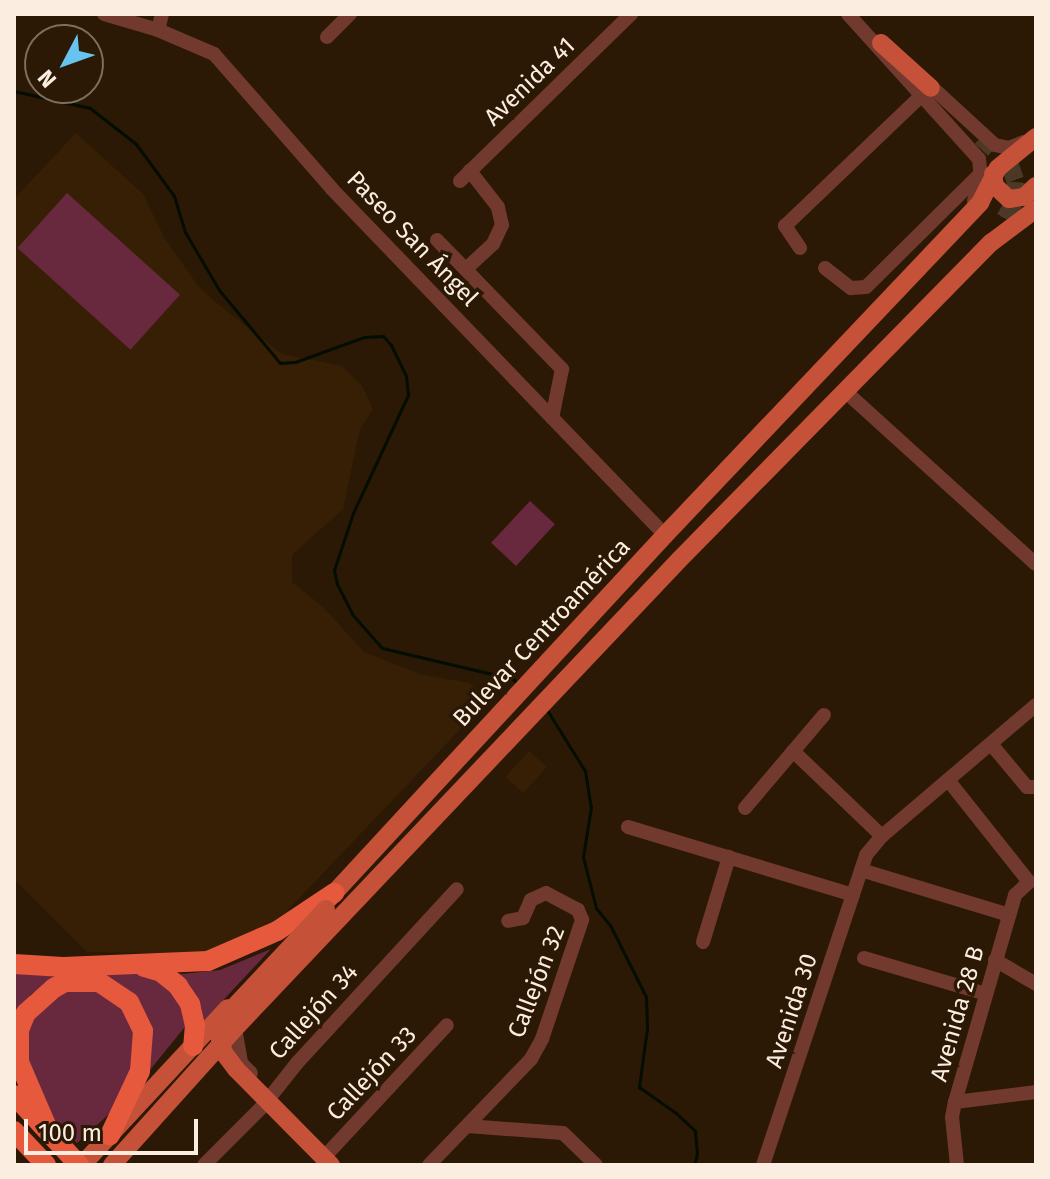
<!DOCTYPE html>
<html>
<head>
<meta charset="utf-8">
<style>
  body { margin:0 }
  #map { position:relative; width:1050px; height:1179px; overflow:hidden; background:#2c1905; font-family:"Fira Sans",sans-serif }
  div>[style] { position:absolute }
  [style*='--x'] { left:calc(var(--x)*1px); top:calc(var(--y)*1px); width:calc(var(--w)*1px); rotate:calc(var(--a)*1deg) }
  .built>* { inset:0; background:#361f04; transform-origin:0 0 }
  .green>* { inset:0; background:#68293f; transform-origin:0 0 }
  .stream>* { height:3px; margin:-1.5px; padding:0 1.5px; transform-origin:1.5px; border-radius:1.5px; background:#030d00 }
  .major-tunnel>* { height:18px; margin-top:-9px; transform-origin:0; background:repeating-linear-gradient(90deg,#4b3926 0 18px,transparent 0 27px) }
  .minor>* { height:14px; margin:-7px; padding:0 7px; transform-origin:7px; border-radius:7px; background:#723a2e }
  .major>* { height:18px; margin:-9px; padding:0 9px; transform-origin:9px; border-radius:9px; background:#c55139 }
  .highway>* { height:20px; margin:-10px; padding:0 10px; transform-origin:10px; border-radius:10px; background:#e6593c }
  .major-bridge>* { height:18px; margin:-9px; padding:0 9px; transform-origin:9px; border-radius:9px; background:#c55139 }
  span { translate:-50% -50%; white-space:nowrap; text-align:center; line-height:1.15; -webkit-text-stroke:7px #2c1905; paint-order:stroke }
  .street-label { font-size:24px; color:#fbeee1 }
  .frame { position:absolute; inset:0; border:16px solid #fbeee1; pointer-events:none }
  .north { position:absolute; left:24px; top:24px; width:80px; height:80px; box-sizing:border-box; background:#2c1905; border:2px solid #7f6e5d; border-radius:50%; rotate:229deg; font-size:22px; font-weight:700; line-height:32px; text-align:center; color:#fbeee1 }
  .north::after { content:''; display:block; margin:auto; width:28px; height:36px; background:#66c4ef; clip-path:polygon(50% 0,100% 100%,50% 72%,0 100%) }
  .scale { position:absolute; left:24px; top:1119px; width:174px; height:36px; box-sizing:border-box; border:4px solid #fbeee1; border-top:0; padding-left:10px; font-size:24px; line-height:28px; white-space:nowrap; color:#fbeee1; -webkit-text-stroke:6px #2c1905; paint-order:stroke }
</style>
</head>
<body>
<div id="map">
  <div class="built">
    <div style="clip-path:polygon(76px 133px,143px 194px,165px 239px,198px 286px,220px 306px,282px 354px,342px 366px,362px 386px,373px 409px,360px 429px,343px 509px,292px 555px,292px 582px,323px 607px,364px 652px,423px 675px,470px 683px,487px 701px,268px 931px,211px 954px,87px 952px,14px 879px,14px 199px)"></div>
    <div style="left:529px;top:751px;width:24px;height:35px;rotate:42deg"></div>
  </div>
  <div class="green">
    <div style="left:67px;top:193px;width:152px;height:74px;rotate:42deg"></div>
    <div style="left:530px;top:501px;width:34px;height:57px;rotate:43deg"></div>
    <div style="clip-path:polygon(271px 949px,202px 1023px,161px 970px,182px 974px,220px 970px)"></div>
    <div style="clip-path:polygon(14px 969px,141px 974px,173px 984px,188px 1023px,141px 1081px,146px 1065px,124px 993px,51px 984px,31px 994px,14px 1021px)"></div>
    <div style="clip-path:polygon(61px 987px,114px 993px,142px 1047px,118px 1106px,77px 1143px,43px 1109px,21px 1039px,22px 1029px)"></div>
  </div>
  <div class="stream">
    <div style="--x:14;--y:91;--w:78;--a:12.6"></div>
    <div style="--x:90;--y:108;--w:58;--a:38"></div>
    <div style="--x:136;--y:144;--w:64;--a:53.8"></div>
    <div style="--x:174;--y:196;--w:38;--a:73"></div>
    <div style="--x:185;--y:232;--w:67;--a:59.6"></div>
    <div style="--x:219;--y:290;--w:95;--a:50.1"></div>
    <div style="--x:280;--y:363;--w:15;--a:-4"></div>
    <div style="--x:295;--y:362;--w:73;--a:-19.9"></div>
    <div style="--x:364;--y:337;--w:19;--a:-3"></div>
    <div style="--x:383;--y:336;--w:12;--a:48"></div>
    <div style="--x:391;--y:345;--w:34;--a:64"></div>
    <div style="--x:406;--y:376;--w:19;--a:84"></div>
    <div style="--x:408;--y:395;--w:130;--a:115"></div>
    <div style="--x:353;--y:513;--w:60;--a:108.4"></div>
    <div style="--x:334;--y:570;--w:14;--a:78"></div>
    <div style="--x:337;--y:584;--w:34;--a:63"></div>
    <div style="--x:352;--y:614;--w:45;--a:48.6"></div>
    <div style="--x:382;--y:648;--w:135;--a:13.3"></div>
    <div style="--x:513;--y:679;--w:7;--a:45"></div>
    <div style="--x:547;--y:710;--w:72;--a:58.1"></div>
    <div style="--x:585;--y:771;--w:36;--a:81"></div>
    <div style="--x:591;--y:807;--w:51;--a:99.1"></div>
    <div style="--x:583;--y:857;--w:53;--a:75.7"></div>
    <div style="--x:596;--y:908;--w:22;--a:51"></div>
    <div style="--x:610;--y:925;--w:80;--a:63.4"></div>
    <div style="--x:646;--y:997;--w:31;--a:88"></div>
    <div style="--x:647;--y:1028;--w:60;--a:97.7"></div>
    <div style="--x:639;--y:1087;--w:45;--a:35.1"></div>
    <div style="--x:676;--y:1113;--w:26;--a:43"></div>
    <div style="--x:695;--y:1131;--w:23;--a:85"></div>
    <div style="--x:697;--y:1154;--w:11;--a:105"></div>
  </div>
  <div class="major-tunnel">
    <div style="--x:981;--y:137;--w:38;--a:43"></div>
    <div style="--x:1009;--y:163;--w:20;--a:70"></div>
    <div style="--x:1016;--y:182;--w:21;--a:95"></div>
    <div style="--x:1014;--y:203;--w:22;--a:120"></div>
  </div>
  <div class="minor">
    <div style="--x:104;--y:14;--w:56;--a:16.5"></div>
    <div style="--x:158;--y:30;--w:61;--a:23.2"></div>
    <div style="--x:214;--y:54;--w:179;--a:48.8"></div>
    <div style="--x:332;--y:189;--w:480;--a:46.1"></div>
    <div style="--x:848;--y:14;--w:195;--a:47.9"></div>
    <div style="--x:979;--y:159;--w:20;--a:84"></div>
    <div style="--x:981;--y:179;--w:23;--a:108"></div>
    <div style="--x:158;--y:30;--w:16;--a:-76"></div>
    <div style="--x:327;--y:37;--w:33;--a:-45"></div>
    <div style="--x:924;--y:80;--w:96;--a:42.5"></div>
    <div style="--x:995;--y:145;--w:14;--a:12"></div>
    <div style="--x:1009;--y:148;--w:16;--a:-22"></div>
    <div style="--x:460;--y:181;--w:239;--a:-44.3"></div>
    <div style="--x:437;--y:240;--w:180;--a:45.9"></div>
    <div style="--x:562;--y:369;--w:50;--a:101.5"></div>
    <div style="--x:800;--y:248;--w:27;--a:-124"></div>
    <div style="--x:785;--y:226;--w:187;--a:-43.7"></div>
    <div style="--x:825;--y:268;--w:33;--a:38"></div>
    <div style="--x:851;--y:288;--w:15;--a:-4"></div>
    <div style="--x:866;--y:287;--w:162;--a:-44.7"></div>
    <div style="--x:466;--y:269;--w:37;--a:-43"></div>
    <div style="--x:493;--y:244;--w:21;--a:-65"></div>
    <div style="--x:502;--y:225;--w:18;--a:-103"></div>
    <div style="--x:498;--y:207;--w:46;--a:-127.9"></div>
    <div style="--x:846;--y:392;--w:256;--a:42.2"></div>
    <div style="--x:991;--y:744;--w:56;--a:50.1"></div>
    <div style="--x:1027;--y:787;--w:9;--a:0"></div>
    <div style="--x:793;--y:751;--w:123;--a:43.7"></div>
    <div style="--x:948;--y:780;--w:130;--a:51.5"></div>
    <div style="--x:745;--y:808;--w:122;--a:-49.7"></div>
    <div style="--x:628;--y:827;--w:235;--a:16.8"></div>
    <div style="--x:861;--y:870;--w:155;--a:16.9"></div>
    <div style="--x:703;--y:942;--w:89;--a:-73"></div>
    <div style="--x:864;--y:958;--w:127;--a:16.4"></div>
    <div style="--x:995;--y:960;--w:48;--a:30.3"></div>
    <div style="--x:235;--y:1028;--w:36;--a:80"></div>
    <div style="--x:241;--y:1063;--w:14;--a:45"></div>
    <div style="--x:955;--y:1102;--w:82;--a:-7"></div>
    <div style="--x:467;--y:1126;--w:96;--a:4.2"></div>
    <div style="--x:563;--y:1133;--w:46;--a:44.1"></div>
    <div style="--x:329;--y:1152;--w:173;--a:-47.1"></div>
    <div style="--x:204;--y:1165;--w:83;--a:-45"></div>
    <div style="--x:263;--y:1106;--w:55;--a:-51.7"></div>
    <div style="--x:297;--y:1063;--w:236;--a:-47.4"></div>
    <div style="--x:429;--y:1165;--w:147;--a:-46.1"></div>
    <div style="--x:531;--y:1059;--w:23;--a:-61"></div>
    <div style="--x:542;--y:1039;--w:126;--a:-71.4"></div>
    <div style="--x:582;--y:920;--w:11;--a:-112"></div>
    <div style="--x:578;--y:910;--w:36;--a:-152"></div>
    <div style="--x:546;--y:893;--w:17;--a:155"></div>
    <div style="--x:531;--y:900;--w:20;--a:114"></div>
    <div style="--x:523;--y:918;--w:15;--a:169"></div>
    <div style="--x:763;--y:1165;--w:327;--a:-71.6"></div>
    <div style="--x:866;--y:855;--w:25;--a:-50"></div>
    <div style="--x:882;--y:836;--w:202;--a:-40.4"></div>
    <div style="--x:957;--y:1165;--w:48;--a:-95.9"></div>
    <div style="--x:952;--y:1117;--w:15;--a:-79"></div>
    <div style="--x:955;--y:1102;--w:216;--a:-73.8"></div>
    <div style="--x:1015;--y:895;--w:19;--a:-43"></div>
  </div>
  <div class="major">
    <div style="--x:881;--y:43;--w:67;--a:42"></div>
    <div style="--x:993;--y:174;--w:12;--a:81"></div>
    <div style="--x:995;--y:186;--w:19;--a:43"></div>
    <div style="--x:1009;--y:199;--w:15;--a:-8"></div>
    <div style="--x:1024;--y:197;--w:16;--a:-43"></div>
    <div style="--x:324;--y:904;--w:502;--a:-47.26"></div>
    <div style="--x:665;--y:535;--w:458;--a:-46.5"></div>
    <div style="--x:980;--y:203;--w:39;--a:-63"></div>
    <div style="--x:998;--y:168;--w:49;--a:-39.2"></div>
    <div style="--x:82;--y:1165;--w:214;--a:-47.1"></div>
    <div style="--x:112;--y:1165;--w:190;--a:-48"></div>
    <div style="--x:239;--y:1024;--w:639;--a:-46.52"></div>
    <div style="--x:679;--y:560;--w:446;--a:-45.5"></div>
    <div style="--x:992;--y:242;--w:55;--a:-36.9"></div>
  </div>
  <div class="highway">
    <div style="--x:14;--y:964;--w:49;--a:3.5"></div>
    <div style="--x:63;--y:967;--w:145;--a:-2.4"></div>
    <div style="--x:208;--y:961;--w:75;--a:-23.5"></div>
    <div style="--x:277;--y:931;--w:69;--a:-33.7"></div>
    <div style="--x:144;--y:967;--w:18;--a:16"></div>
    <div style="--x:161;--y:972;--w:22;--a:39"></div>
    <div style="--x:178;--y:986;--w:22;--a:56"></div>
    <div style="--x:190;--y:1004;--w:22;--a:77"></div>
    <div style="--x:195;--y:1025;--w:21;--a:95"></div>
    <div style="--x:14;--y:1095;--w:96;--a:47.1"></div>
    <div style="--x:14;--y:1131;--w:47;--a:46.7"></div>
    <div style="--x:49;--y:1132;--w:76;--a:-113.2"></div>
    <div style="--x:19;--y:1062;--w:32;--a:-90"></div>
    <div style="--x:19;--y:1030;--w:18;--a:-68"></div>
    <div style="--x:26;--y:1013;--w:38;--a:-42"></div>
    <div style="--x:54;--y:988;--w:13;--a:-29"></div>
    <div style="--x:65;--y:982;--w:34;--a:0"></div>
    <div style="--x:99;--y:982;--w:36;--a:34"></div>
    <div style="--x:129;--y:1002;--w:32;--a:64"></div>
    <div style="--x:143;--y:1031;--w:40;--a:94.3"></div>
    <div style="--x:140;--y:1071;--w:71;--a:115.1"></div>
  </div>
  <div class="major-bridge">
    <div style="--x:326;--y:909;--w:136;--a:133.2"></div>
    <div style="--x:233;--y:1008;--w:19;--a:129"></div>
    <div style="--x:221;--y:1023;--w:16;--a:94"></div>
    <div style="--x:220;--y:1039;--w:15;--a:74"></div>
    <div style="--x:224;--y:1053;--w:20;--a:53"></div>
    <div style="--x:236;--y:1069;--w:135;--a:45.3"></div>
  </div>
  <div class="street-label">
    <span style="left:530px;top:82px;rotate:-44deg">Avenida 41</span>
    <span style="left:412px;top:239px;rotate:46deg">Paseo San Ángel</span>
    <span style="left:542px;top:633px;rotate:-47deg">Bulevar Centroamérica</span>
    <span style="left:537px;top:982px;rotate:-69deg">Callejón 32</span>
    <span style="left:792px;top:1011px;rotate:-72deg">Avenida 30</span>
    <span style="left:314px;top:1012px;rotate:-48deg">Callejón 34</span>
    <span style="left:958px;top:1014px;rotate:-74deg">Avenida 28 B</span>
    <span style="left:372px;top:1074px;rotate:-47deg">Callejón 33</span>
  </div>
  <div class="frame"></div>
  <div class="north">N</div>
  <div class="scale">100 m</div>
</div>
</body>
</html>
